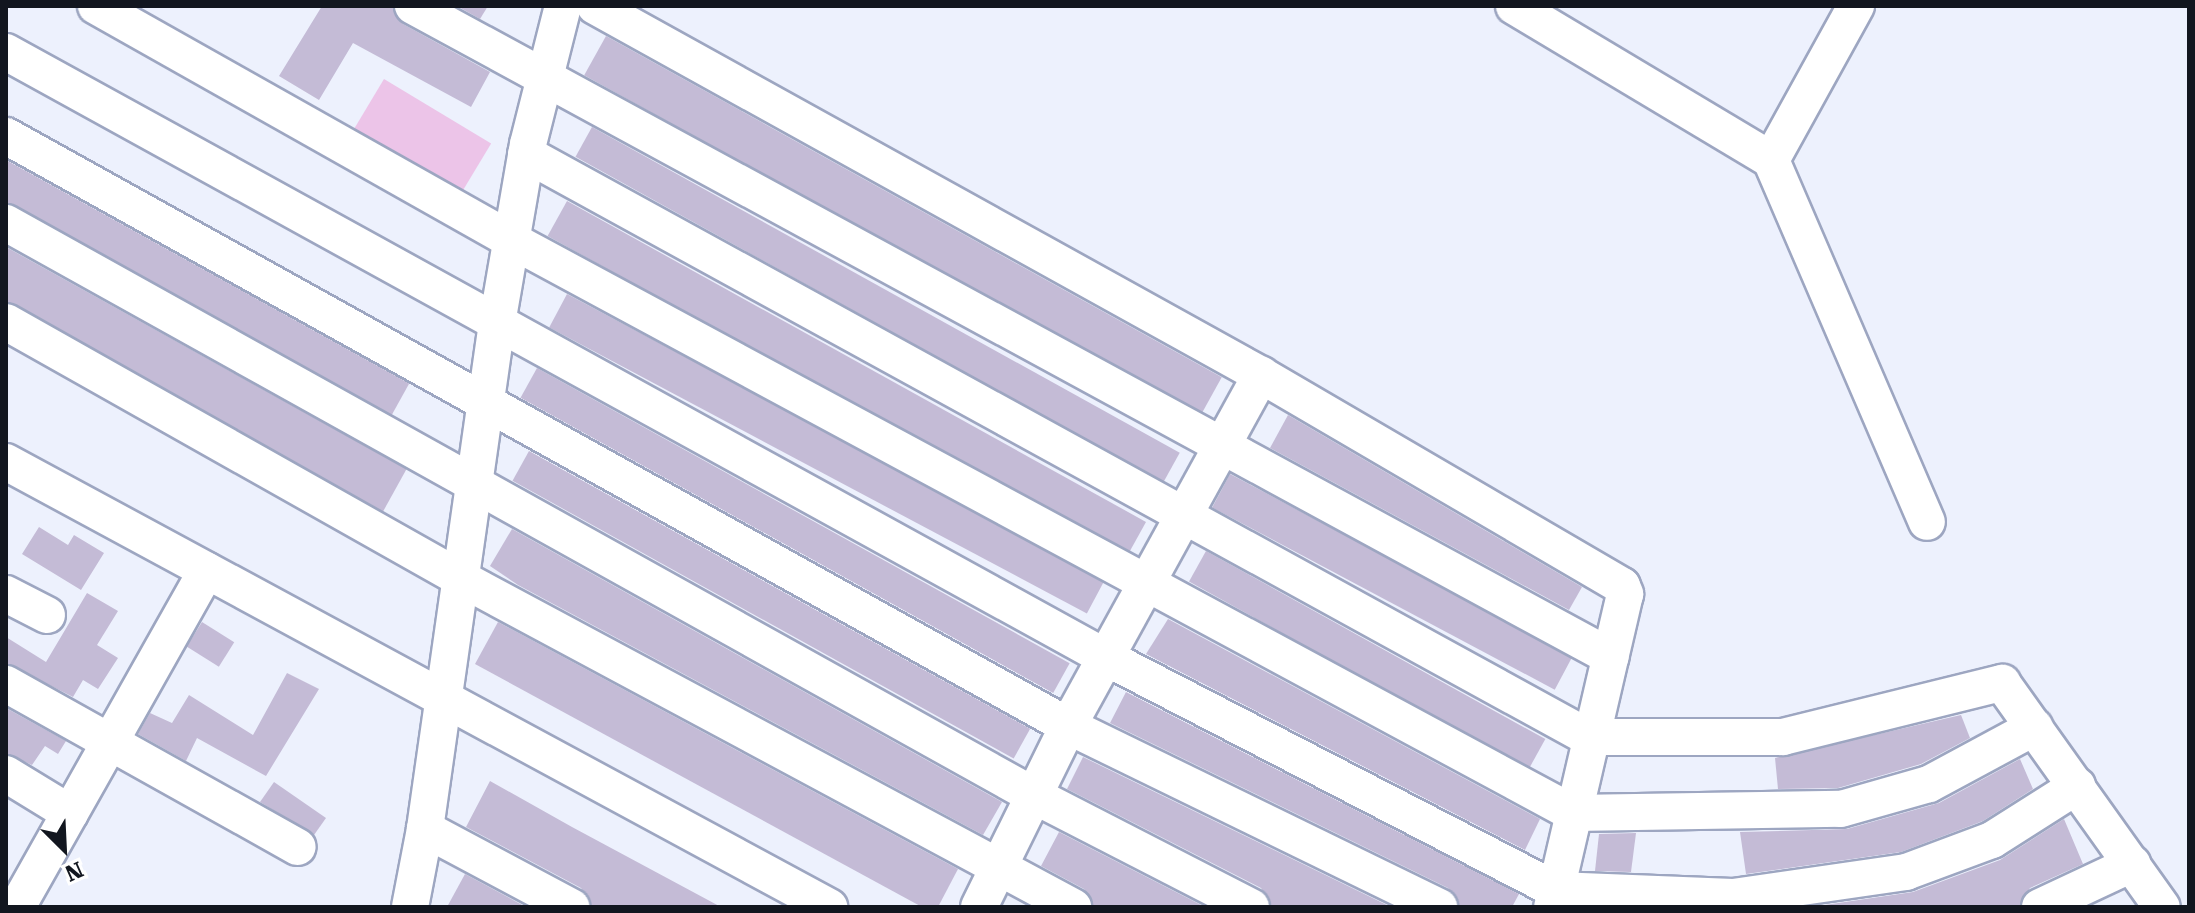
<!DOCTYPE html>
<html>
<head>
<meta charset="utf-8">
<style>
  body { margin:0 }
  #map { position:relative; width:2195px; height:913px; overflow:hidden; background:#edf1fd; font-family:"Roboto Serif",serif }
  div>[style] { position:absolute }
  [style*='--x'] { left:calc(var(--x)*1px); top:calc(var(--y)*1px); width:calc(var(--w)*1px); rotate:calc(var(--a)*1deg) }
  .green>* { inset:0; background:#ecc4e8; transform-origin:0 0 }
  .building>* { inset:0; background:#c4bbd6; transform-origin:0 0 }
  .roads { filter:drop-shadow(2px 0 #9da6c1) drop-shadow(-2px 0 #9da6c1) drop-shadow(0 2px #9da6c1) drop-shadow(0 -2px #9da6c1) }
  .street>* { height:36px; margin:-18px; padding:0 18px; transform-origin:18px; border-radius:18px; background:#fff }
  span { translate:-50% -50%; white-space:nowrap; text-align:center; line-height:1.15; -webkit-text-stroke:6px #fff; paint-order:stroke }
  .frame { position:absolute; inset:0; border:8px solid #12161f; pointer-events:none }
  .north { position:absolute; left:24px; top:809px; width:80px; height:80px; -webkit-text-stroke:6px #fff; paint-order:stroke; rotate:156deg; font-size:22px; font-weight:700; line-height:32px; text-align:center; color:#12161f }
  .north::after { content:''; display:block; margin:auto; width:28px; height:36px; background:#12161f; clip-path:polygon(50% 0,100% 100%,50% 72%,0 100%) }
</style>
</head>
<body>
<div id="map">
  <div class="green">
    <div style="left:384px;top:79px;width:125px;height:62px;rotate:31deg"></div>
  </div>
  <div class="building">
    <div style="clip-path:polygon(322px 6px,392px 6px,403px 24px,490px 72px,471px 107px,353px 43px,319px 100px,279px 76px)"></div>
    <div style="clip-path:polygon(457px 6px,488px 6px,480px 19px)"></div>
    <div style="left:606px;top:36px;width:704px;height:45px;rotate:29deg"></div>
    <div style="left:592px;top:127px;width:672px;height:34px;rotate:29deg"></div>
    <div style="left:6px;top:160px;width:461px;height:42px;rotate:29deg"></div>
    <div style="left:567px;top:201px;width:662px;height:40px;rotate:29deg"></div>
    <div style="left:6px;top:247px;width:458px;height:54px;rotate:29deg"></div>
    <div style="left:567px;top:294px;width:609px;height:38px;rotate:28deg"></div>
    <div style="left:537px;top:368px;width:609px;height:34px;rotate:29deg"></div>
    <div style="clip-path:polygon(1288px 415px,1582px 587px,1569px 610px,1270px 448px)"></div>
    <div style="left:529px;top:451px;width:573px;height:34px;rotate:29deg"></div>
    <div style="left:1230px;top:474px;width:388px;height:38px;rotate:28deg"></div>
    <div style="clip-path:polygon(39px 527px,68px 545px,74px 535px,104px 553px,81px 590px,22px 554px)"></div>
    <div style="clip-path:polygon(512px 529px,1002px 802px,983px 835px,518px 585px,490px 566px)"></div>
    <div style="left:1206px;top:551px;width:388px;height:35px;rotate:29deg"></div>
    <div style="clip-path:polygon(87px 593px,118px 611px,97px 645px,118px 658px,98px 689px,83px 680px,73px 697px,6px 663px,6px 637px,46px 662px)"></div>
    <div style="clip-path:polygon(1168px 619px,1540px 819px,1525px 850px,1146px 654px)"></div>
    <div style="left:202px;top:622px;width:38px;height:29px;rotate:32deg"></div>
    <div style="clip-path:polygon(498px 622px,958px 869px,938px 907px,922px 907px,475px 664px)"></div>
    <div style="clip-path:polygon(287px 673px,319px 689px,266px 776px,197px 738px,186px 761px,138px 734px,150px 713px,172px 723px,189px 695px,253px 735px)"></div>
    <div style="clip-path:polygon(1126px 692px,1519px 894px,1512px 907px,1460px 907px,1448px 888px,1110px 723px)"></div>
    <div style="clip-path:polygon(6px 708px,66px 741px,58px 754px,45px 746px,32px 765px,6px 753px)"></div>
    <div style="clip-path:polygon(1961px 715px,1970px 738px,1921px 764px,1838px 788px,1778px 789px,1775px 758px)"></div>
    <div style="clip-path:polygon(1083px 757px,1391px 907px,1272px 907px,1261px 888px,1067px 789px)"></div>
    <div style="clip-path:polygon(2020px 759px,2033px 789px,1983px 821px,1901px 852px,1746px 874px,1740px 832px,1847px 829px,1939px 803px)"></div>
    <div style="clip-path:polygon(490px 781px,572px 827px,721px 907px,592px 907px,581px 888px,466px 827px)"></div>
    <div style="clip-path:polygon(274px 782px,326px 818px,314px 835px,260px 802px)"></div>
    <div style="clip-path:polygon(2064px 819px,2083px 864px,2030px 888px,2019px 907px,1811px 907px,1913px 892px,2000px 860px)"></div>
    <div style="clip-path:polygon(1059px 832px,1205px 907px,1094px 907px,1084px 889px,1041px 866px)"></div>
    <div style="clip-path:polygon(1636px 833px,1631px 872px,1595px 871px,1599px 834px)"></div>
    <div style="clip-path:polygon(465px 874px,526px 907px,447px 907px)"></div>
  </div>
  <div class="roads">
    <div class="street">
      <div style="--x:96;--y:6;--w:476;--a:29.4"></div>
      <div style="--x:511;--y:240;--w:1207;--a:28.35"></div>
      <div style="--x:1573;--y:813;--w:268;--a:-0.9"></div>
      <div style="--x:1841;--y:809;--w:91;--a:-15.9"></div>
      <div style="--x:1929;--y:784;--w:120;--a:-28.3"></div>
      <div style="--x:413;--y:6;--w:1363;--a:28.52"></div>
      <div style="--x:563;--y:6;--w:142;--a:104.2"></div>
      <div style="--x:528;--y:144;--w:182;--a:99.8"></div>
      <div style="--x:497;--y:323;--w:511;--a:98.1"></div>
      <div style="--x:425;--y:829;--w:166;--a:28.1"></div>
      <div style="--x:595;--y:6;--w:761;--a:28.99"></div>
      <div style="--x:1261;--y:375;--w:418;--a:30.3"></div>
      <div style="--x:1622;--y:586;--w:9;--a:69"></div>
      <div style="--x:1625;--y:594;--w:321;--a:103.1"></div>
      <div style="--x:1514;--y:6;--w:300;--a:30.9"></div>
      <div style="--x:1771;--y:160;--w:394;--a:66.7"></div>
      <div style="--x:6;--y:52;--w:1255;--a:28.83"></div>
      <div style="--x:1105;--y:657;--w:508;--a:27.32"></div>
      <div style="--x:1556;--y:890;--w:177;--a:2.3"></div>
      <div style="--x:1733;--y:897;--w:175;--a:-8.2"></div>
      <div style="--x:1906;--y:872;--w:92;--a:-20.4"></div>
      <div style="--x:1992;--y:840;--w:101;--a:-32.4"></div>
      <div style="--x:6;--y:136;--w:1215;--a:29.05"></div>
      <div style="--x:1068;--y:726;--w:413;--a:26"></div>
      <div style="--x:526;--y:154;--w:1212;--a:28.77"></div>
      <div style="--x:1588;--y:737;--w:195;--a:0"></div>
      <div style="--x:1783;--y:737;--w:226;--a:-13.9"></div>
      <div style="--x:2002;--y:683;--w:275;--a:54.5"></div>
      <div style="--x:1771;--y:160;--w:176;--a:-61.1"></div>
      <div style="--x:6;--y:223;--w:1176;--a:29.12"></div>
      <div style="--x:1033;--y:795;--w:245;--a:27.2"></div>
      <div style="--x:6;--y:322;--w:521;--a:29.42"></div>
      <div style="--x:460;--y:578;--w:696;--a:28.22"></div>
      <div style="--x:6;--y:462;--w:936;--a:28.4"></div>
      <div style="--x:6;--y:594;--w:46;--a:27.1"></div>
      <div style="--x:6;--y:684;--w:334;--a:29.2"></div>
      <div style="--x:6;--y:774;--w:75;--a:31.4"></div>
      <div style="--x:17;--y:907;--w:386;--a:-60.6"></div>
      <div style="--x:410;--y:907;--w:79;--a:-79.1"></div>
      <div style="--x:979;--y:907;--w:202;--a:-63.8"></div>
      <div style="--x:1068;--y:726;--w:401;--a:-61.2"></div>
      <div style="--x:2040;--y:907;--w:102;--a:-25.1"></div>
    </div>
  </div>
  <div class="frame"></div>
  <div class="north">N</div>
</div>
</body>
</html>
